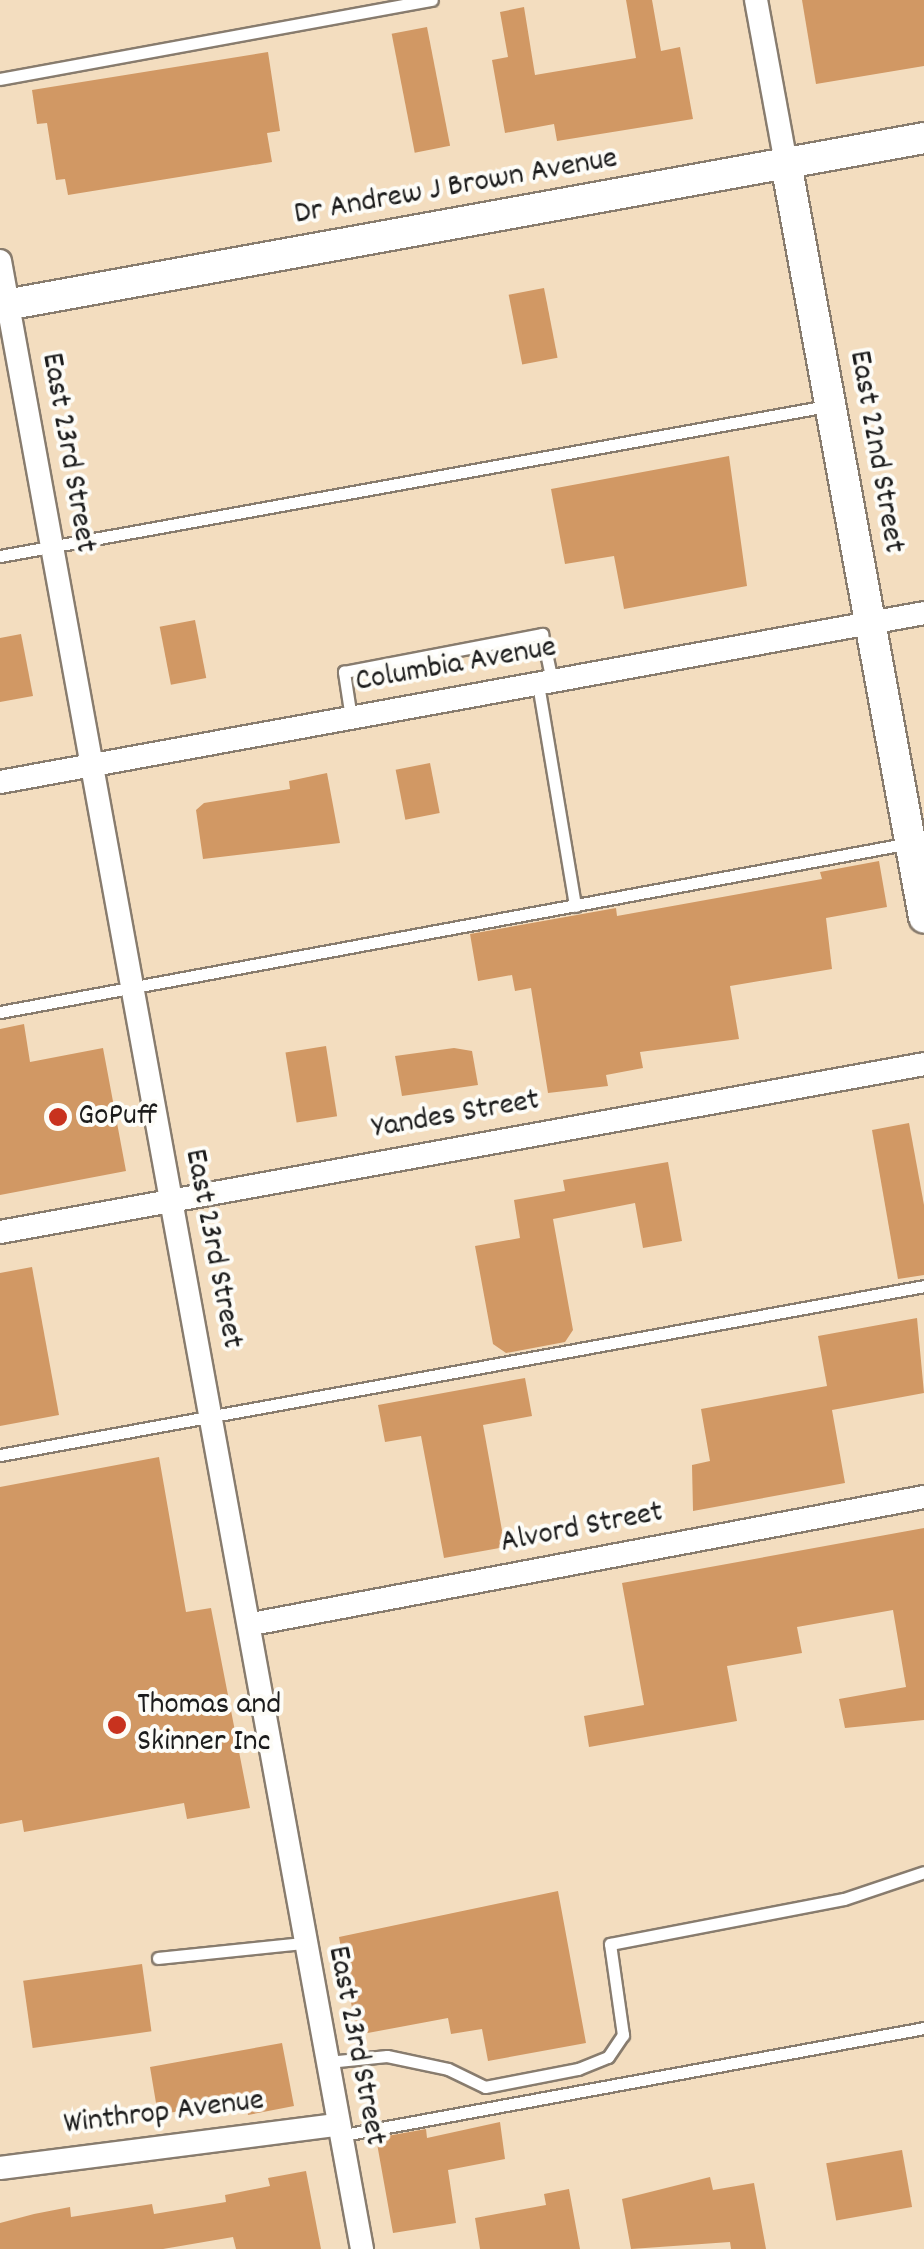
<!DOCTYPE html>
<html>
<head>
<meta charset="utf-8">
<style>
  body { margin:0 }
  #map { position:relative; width:924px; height:2249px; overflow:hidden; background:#f3ddbf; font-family:Dekko,sans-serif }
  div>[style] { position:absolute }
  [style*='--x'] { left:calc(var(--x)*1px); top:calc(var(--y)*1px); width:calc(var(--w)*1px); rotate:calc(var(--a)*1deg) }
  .building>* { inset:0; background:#d19864; transform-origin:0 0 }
  .roads { filter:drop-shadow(2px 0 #887c6e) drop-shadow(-2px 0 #887c6e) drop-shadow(0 2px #887c6e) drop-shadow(0 -2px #887c6e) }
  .service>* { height:11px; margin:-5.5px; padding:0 5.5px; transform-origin:5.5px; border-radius:5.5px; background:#fff }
  .minor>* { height:22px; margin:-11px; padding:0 11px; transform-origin:11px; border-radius:11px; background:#fff }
  .secondary>* { height:30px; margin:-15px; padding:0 15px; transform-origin:15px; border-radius:15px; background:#fff }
  .dots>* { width:28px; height:28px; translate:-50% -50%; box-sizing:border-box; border:5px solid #fdfcf7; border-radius:50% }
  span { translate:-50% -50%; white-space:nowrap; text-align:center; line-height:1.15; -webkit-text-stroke:8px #fdfcf7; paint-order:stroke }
  .street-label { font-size:32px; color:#1c1c1c }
  .poi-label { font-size:32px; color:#1c1c1c }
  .left { translate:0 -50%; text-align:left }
</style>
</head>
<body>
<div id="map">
  <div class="building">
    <div style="clip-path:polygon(626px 0,652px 0,661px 51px,680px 47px,693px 119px,557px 141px,554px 124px,505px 133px,492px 60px,508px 57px,500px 12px,524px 7px,535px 75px,636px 58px)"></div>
    <div style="clip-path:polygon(802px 0,924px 0,924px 66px,816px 84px)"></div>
    <div style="left:427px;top:27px;width:121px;height:36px;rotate:79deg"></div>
    <div style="clip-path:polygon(268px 52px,280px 131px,267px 133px,272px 162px,68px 195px,65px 179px,56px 180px,47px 123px,37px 124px,32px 90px)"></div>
    <div style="left:544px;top:288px;width:71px;height:36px;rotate:79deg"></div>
    <div style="clip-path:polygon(729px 456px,747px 586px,624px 609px,614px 556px,565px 564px,551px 489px)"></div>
    <div style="left:195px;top:620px;width:59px;height:36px;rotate:79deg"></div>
    <div style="clip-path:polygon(21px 634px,33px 696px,0 702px,0 638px)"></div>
    <div style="left:430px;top:763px;width:51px;height:35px;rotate:79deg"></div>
    <div style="clip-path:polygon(327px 773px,340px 843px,203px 859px,196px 810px,204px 803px,290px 789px,289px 781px)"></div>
    <div style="clip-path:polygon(879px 861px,887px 907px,826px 918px,832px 969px,730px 986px,739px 1039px,640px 1052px,643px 1068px,606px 1075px,608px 1086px,548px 1093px,531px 988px,515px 991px,512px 975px,478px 981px,470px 934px,616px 908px,617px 916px,822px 879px,820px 872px)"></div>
    <div style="clip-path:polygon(24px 1024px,30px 1062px,103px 1048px,126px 1171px,0 1195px,0 1029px)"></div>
    <div style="left:326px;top:1046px;width:71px;height:41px;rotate:81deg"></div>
    <div style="clip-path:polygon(454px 1048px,472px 1051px,478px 1085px,402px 1096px,395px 1056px)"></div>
    <div style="clip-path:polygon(909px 1123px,924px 1205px,924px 1275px,898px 1279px,872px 1130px)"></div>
    <div style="clip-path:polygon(668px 1162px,682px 1241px,643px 1248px,635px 1203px,553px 1219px,573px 1330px,565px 1342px,506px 1353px,493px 1344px,475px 1246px,520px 1238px,514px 1200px,565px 1191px,563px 1180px)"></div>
    <div style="clip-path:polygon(32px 1267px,59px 1415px,0 1426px,0 1273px)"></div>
    <div style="clip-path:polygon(917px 1318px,924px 1393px,832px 1410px,845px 1483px,693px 1511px,692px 1465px,710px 1461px,701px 1409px,827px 1386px,818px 1336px)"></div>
    <div style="clip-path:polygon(525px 1378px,532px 1416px,483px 1425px,505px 1547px,444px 1558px,421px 1436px,385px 1442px,378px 1405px)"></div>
    <div style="clip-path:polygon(159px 1457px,186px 1612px,211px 1608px,250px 1808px,187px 1819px,184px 1803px,24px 1832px,22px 1820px,0 1824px,0 1487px)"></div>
    <div style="clip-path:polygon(924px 1528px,924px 1720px,845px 1728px,839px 1699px,906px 1687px,893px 1610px,797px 1627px,802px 1653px,727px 1666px,737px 1721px,589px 1747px,584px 1716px,644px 1705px,622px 1583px)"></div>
    <div style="clip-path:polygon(558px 1891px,586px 2043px,488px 2061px,482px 2029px,451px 2034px,448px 2018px,357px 2035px,339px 1937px)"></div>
    <div style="left:142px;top:1964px;width:68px;height:120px;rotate:82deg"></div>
    <div style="clip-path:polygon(282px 2043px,294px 2106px,248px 2115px,245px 2099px,158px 2115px,150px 2067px)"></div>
    <div style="clip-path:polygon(500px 2122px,505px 2159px,448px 2170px,456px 2223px,393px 2233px,376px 2138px,426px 2129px,427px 2138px)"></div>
    <div style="left:902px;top:2150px;width:58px;height:77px;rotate:80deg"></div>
    <div style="clip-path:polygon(306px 2171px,321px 2249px,236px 2249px,233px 2237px,163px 2249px,0 2249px,0 2223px,34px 2214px,70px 2207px,71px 2217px,152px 2204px,154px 2214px,226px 2202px,225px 2195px,270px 2186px,268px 2178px)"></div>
    <div style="clip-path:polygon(710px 2177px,713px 2190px,754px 2183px,766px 2249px,731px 2249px,730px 2242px,631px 2249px,622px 2199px)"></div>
    <div style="clip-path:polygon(569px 2189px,580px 2249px,480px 2249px,475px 2218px,546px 2205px,544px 2194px)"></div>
  </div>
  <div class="roads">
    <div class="service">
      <div style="--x:0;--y:79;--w:439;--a:-10.4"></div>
      <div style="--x:0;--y:556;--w:840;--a:-10.28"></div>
      <div style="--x:538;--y:684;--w:225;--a:80.5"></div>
      <div style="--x:351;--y:718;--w:47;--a:-98.7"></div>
      <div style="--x:344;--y:672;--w:202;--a:-10.9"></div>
      <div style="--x:542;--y:634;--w:48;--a:78"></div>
      <div style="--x:0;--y:1012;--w:926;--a:-10.52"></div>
      <div style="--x:0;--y:1455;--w:939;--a:-10.36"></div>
      <div style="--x:158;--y:1958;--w:145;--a:-5.9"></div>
      <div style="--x:328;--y:2062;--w:59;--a:-5.8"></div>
      <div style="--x:387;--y:2056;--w:62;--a:12"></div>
      <div style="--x:448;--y:2069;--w:41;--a:25.9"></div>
      <div style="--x:485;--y:2087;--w:95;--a:-11"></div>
      <div style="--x:578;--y:2069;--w:32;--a:-22"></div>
      <div style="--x:608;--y:2057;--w:27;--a:-56"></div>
      <div style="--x:623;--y:2035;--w:92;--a:-98.1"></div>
      <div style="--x:610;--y:1944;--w:238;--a:-10.9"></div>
      <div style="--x:844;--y:1899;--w:84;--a:-18.6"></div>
      <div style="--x:338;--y:2136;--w:596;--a:-10.44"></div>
    </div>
    <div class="minor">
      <div style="--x:756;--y:0;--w:166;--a:79.6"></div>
      <div style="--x:0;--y:261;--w:2021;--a:79.68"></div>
      <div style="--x:0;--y:782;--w:939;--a:-10.36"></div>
      <div style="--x:0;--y:1232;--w:939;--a:-10.3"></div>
      <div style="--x:252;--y:1624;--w:684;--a:-10.7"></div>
      <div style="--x:0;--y:2168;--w:339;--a:-7.3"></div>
    </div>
    <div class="secondary">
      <div style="--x:786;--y:163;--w:767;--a:79.63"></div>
      <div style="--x:0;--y:306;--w:939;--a:-10.3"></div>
    </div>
  </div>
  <div class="dots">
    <div style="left:58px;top:1117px;background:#c8321e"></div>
    <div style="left:117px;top:1725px;background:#c8321e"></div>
  </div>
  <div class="street-label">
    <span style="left:456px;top:188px;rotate:-10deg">Dr Andrew J Brown Avenue</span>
    <span style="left:875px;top:452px;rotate:80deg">East 22nd Street</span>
    <span style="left:67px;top:453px;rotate:80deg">East 23rd Street</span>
    <span style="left:456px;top:666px;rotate:-10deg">Columbia Avenue</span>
    <span style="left:456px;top:1116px;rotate:-10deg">Yandes Street</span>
    <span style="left:212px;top:1249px;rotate:79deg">East 23rd Street</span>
    <span style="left:582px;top:1529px;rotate:-11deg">Alvord Street</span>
    <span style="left:355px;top:2046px;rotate:79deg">East 23rd Street</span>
    <span style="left:164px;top:2114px;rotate:-7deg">Winthrop Avenue</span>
  </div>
  <div class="poi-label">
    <span class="left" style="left:78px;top:1117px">GoPuff</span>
    <span class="left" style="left:137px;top:1725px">Thomas and<br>Skinner Inc</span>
  </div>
</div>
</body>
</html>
